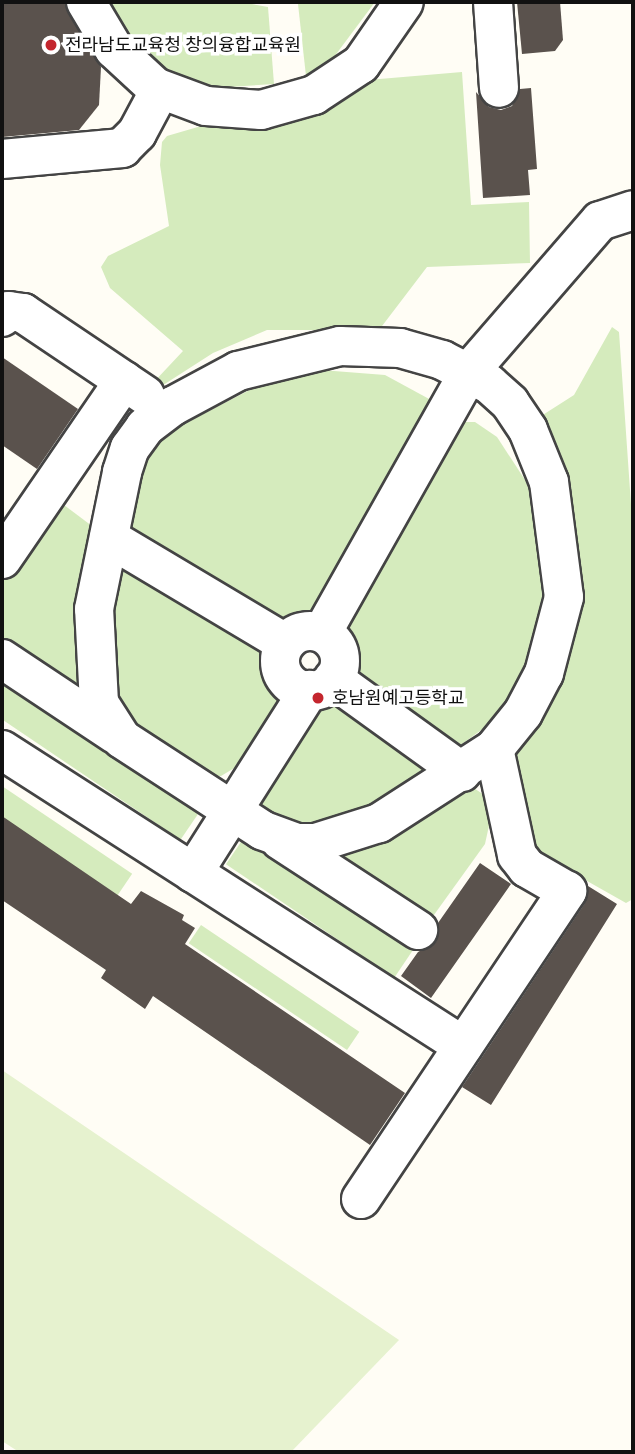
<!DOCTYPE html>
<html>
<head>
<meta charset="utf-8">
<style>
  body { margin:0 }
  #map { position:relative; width:635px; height:1454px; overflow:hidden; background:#fffdf5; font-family:Merriweather,"Noto Sans KR",serif }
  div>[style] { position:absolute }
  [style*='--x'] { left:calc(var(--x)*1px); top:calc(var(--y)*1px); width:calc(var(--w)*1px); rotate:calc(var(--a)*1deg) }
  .green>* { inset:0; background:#d5ebbd; transform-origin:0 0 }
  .pitch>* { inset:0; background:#e6f2cf }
  .building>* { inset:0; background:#5a524d }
  .roads { filter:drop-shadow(2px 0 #444) drop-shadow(-2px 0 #444) drop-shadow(0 2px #444) drop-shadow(0 -2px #444) }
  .minor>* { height:38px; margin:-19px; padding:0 19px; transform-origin:19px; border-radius:19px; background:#fff }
  .minor>.ring { margin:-19px; padding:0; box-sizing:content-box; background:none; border:38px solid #fff; border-radius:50% }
  .dots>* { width:19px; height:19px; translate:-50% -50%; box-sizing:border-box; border:4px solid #fff; border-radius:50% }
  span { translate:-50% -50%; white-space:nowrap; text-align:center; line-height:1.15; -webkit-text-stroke:7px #fff; paint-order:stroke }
  .poi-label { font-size:18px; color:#111 }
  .left { translate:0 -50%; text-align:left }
  .frame { position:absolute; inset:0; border:4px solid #111; pointer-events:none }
</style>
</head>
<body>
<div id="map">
  <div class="green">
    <div style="clip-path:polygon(105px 2px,241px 2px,268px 7px,274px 84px,214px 88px,152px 64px,136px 50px)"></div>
    <div style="clip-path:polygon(305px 2px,375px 2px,334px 57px,306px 76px,298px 4px)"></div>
    <div style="clip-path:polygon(462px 72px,471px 205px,529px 202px,530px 263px,427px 267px,379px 330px,267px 330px,213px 353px,157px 389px,152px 384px,183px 351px,110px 288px,101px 267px,108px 256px,169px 226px,160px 165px,162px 142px,167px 136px,356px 81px)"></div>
    <div style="clip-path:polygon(612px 327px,619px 332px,633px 533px,633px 899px,626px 903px,580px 877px,535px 863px,508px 761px,556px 694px,568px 663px,578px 611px,580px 568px,565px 492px,538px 418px,574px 395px)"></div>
    <div style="clip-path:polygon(321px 370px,385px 375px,431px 400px,434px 407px,317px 615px,291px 621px,268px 615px,131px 529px,130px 503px,151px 446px,172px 430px,279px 375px)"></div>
    <div style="clip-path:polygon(465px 422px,475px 422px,497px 437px,527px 483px,542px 526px,548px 573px,542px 633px,514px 694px,491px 723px,455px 749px,346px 667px,350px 624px)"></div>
    <div style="clip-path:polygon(60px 502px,92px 526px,88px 695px,2px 646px,2px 575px)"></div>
    <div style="clip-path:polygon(118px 562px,273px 652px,277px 702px,236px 767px,221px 776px,212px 776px,121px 718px,106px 678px)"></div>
    <div style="left:2px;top:670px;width:243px;height:41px;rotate:34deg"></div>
    <div style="clip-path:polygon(335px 698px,432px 768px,391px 799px,314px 824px,286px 822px,254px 805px,322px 701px)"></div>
    <div style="left:2px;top:786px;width:157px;height:26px;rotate:34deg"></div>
    <div style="clip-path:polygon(471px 786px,484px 795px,490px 821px,485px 844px,426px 926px,308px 851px)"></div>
    <div style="left:245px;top:836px;width:203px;height:34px;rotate:34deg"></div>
    <div style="left:201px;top:925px;width:191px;height:22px;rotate:34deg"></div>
  </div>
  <div class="pitch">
    <div style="clip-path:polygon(2px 1070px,399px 1340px,291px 1452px,19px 1452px,2px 1441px)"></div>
  </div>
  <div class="building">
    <div style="clip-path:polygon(2px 2px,64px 2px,101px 67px,99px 105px,79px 130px,2px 137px)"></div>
    <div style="clip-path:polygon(517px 2px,560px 2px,563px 40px,555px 51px,522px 54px)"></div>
    <div style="clip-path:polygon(531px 88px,537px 169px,528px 170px,530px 195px,483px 198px,476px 92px,489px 107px,501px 110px,512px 106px,520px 89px)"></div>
    <div style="clip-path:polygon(2px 357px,78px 409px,37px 469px,2px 445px)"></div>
    <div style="clip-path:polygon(2px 816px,131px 904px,141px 891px,184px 915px,182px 920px,195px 928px,185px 944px,405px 1093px,370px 1145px,153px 996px,145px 1009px,101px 978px,106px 970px,2px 900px)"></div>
    <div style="clip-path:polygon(480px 863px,511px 884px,431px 998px,401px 976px,418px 952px,436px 942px,438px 923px)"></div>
    <div style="clip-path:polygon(588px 886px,617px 904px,491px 1105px,462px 1087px,585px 903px)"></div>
  </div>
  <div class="roads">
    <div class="minor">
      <div style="--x:86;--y:2;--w:55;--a:59.2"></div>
      <div style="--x:114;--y:49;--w:56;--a:42.8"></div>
      <div style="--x:155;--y:87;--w:54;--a:20.4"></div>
      <div style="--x:206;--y:106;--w:55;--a:4.2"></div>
      <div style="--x:261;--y:110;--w:55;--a:-15.8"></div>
      <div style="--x:314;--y:95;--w:56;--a:-33.4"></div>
      <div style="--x:361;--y:64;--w:75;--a:-55.3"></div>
      <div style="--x:493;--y:2;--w:86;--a:86"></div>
      <div style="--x:2;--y:159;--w:121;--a:-5.2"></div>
      <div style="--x:122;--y:148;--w:21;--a:-45"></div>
      <div style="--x:137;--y:133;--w:49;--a:-61.9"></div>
      <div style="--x:2;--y:317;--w:9;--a:-41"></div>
      <div style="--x:9;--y:311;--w:14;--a:8"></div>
      <div style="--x:23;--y:313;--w:147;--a:33.9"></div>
      <div style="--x:340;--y:346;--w:60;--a:1.9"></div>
      <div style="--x:400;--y:348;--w:44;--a:15.9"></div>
      <div style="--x:442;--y:360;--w:53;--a:27.1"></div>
      <div style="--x:489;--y:384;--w:28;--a:42"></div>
      <div style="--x:510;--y:403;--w:32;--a:56"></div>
      <div style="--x:528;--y:430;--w:56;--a:68"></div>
      <div style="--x:549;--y:482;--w:116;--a:82.6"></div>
      <div style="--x:564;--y:597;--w:79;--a:104.7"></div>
      <div style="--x:544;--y:673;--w:45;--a:117.7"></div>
      <div style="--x:523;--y:713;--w:46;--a:128.9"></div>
      <div style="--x:494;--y:749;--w:137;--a:147.2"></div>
      <div style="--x:379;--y:823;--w:66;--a:162.4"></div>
      <div style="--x:316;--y:843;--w:19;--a:180"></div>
      <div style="--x:297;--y:843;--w:37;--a:-160"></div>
      <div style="--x:262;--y:830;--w:167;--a:-147"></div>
      <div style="--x:122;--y:739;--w:43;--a:-122.6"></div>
      <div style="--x:99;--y:703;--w:94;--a:-93"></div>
      <div style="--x:94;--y:609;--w:140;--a:-78.4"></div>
      <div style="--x:122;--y:472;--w:25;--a:-72"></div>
      <div style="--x:130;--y:448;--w:26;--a:-54"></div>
      <div style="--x:145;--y:427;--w:35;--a:-37"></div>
      <div style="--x:173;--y:406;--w:74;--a:-28.3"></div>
      <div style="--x:238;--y:371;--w:105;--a:-13.8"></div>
      <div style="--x:109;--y:538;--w:205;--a:30.8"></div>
      <div style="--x:2;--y:559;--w:216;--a:-55.6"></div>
      <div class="ring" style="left:280px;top:631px;width:22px;height:22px"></div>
      <div style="--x:322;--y:633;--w:300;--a:-60.6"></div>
      <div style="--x:469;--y:372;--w:200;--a:-49.1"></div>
      <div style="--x:600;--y:221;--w:35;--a:-18"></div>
      <div style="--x:2;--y:659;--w:136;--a:33.6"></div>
      <div style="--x:333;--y:679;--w:159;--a:35.8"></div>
      <div style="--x:2;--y:750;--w:548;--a:32.7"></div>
      <div style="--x:280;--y:840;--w:165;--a:33.1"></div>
      <div style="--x:193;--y:873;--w:217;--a:-57.6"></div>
      <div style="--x:361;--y:1199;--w:371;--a:-56.2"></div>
      <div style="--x:567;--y:891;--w:46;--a:-150.1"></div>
      <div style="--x:527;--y:868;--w:16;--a:-128"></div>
      <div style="--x:517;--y:855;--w:108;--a:-102.2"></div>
    </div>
  </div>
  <div class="dots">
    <div style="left:51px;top:45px;background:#c4262e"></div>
    <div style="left:318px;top:698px;background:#c4262e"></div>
  </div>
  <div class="poi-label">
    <span class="left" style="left:65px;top:45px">전라남도교육청 창의융합교육원</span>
    <span class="left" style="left:332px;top:698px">호남원예고등학교</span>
  </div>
  <div class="frame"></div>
</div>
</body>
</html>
